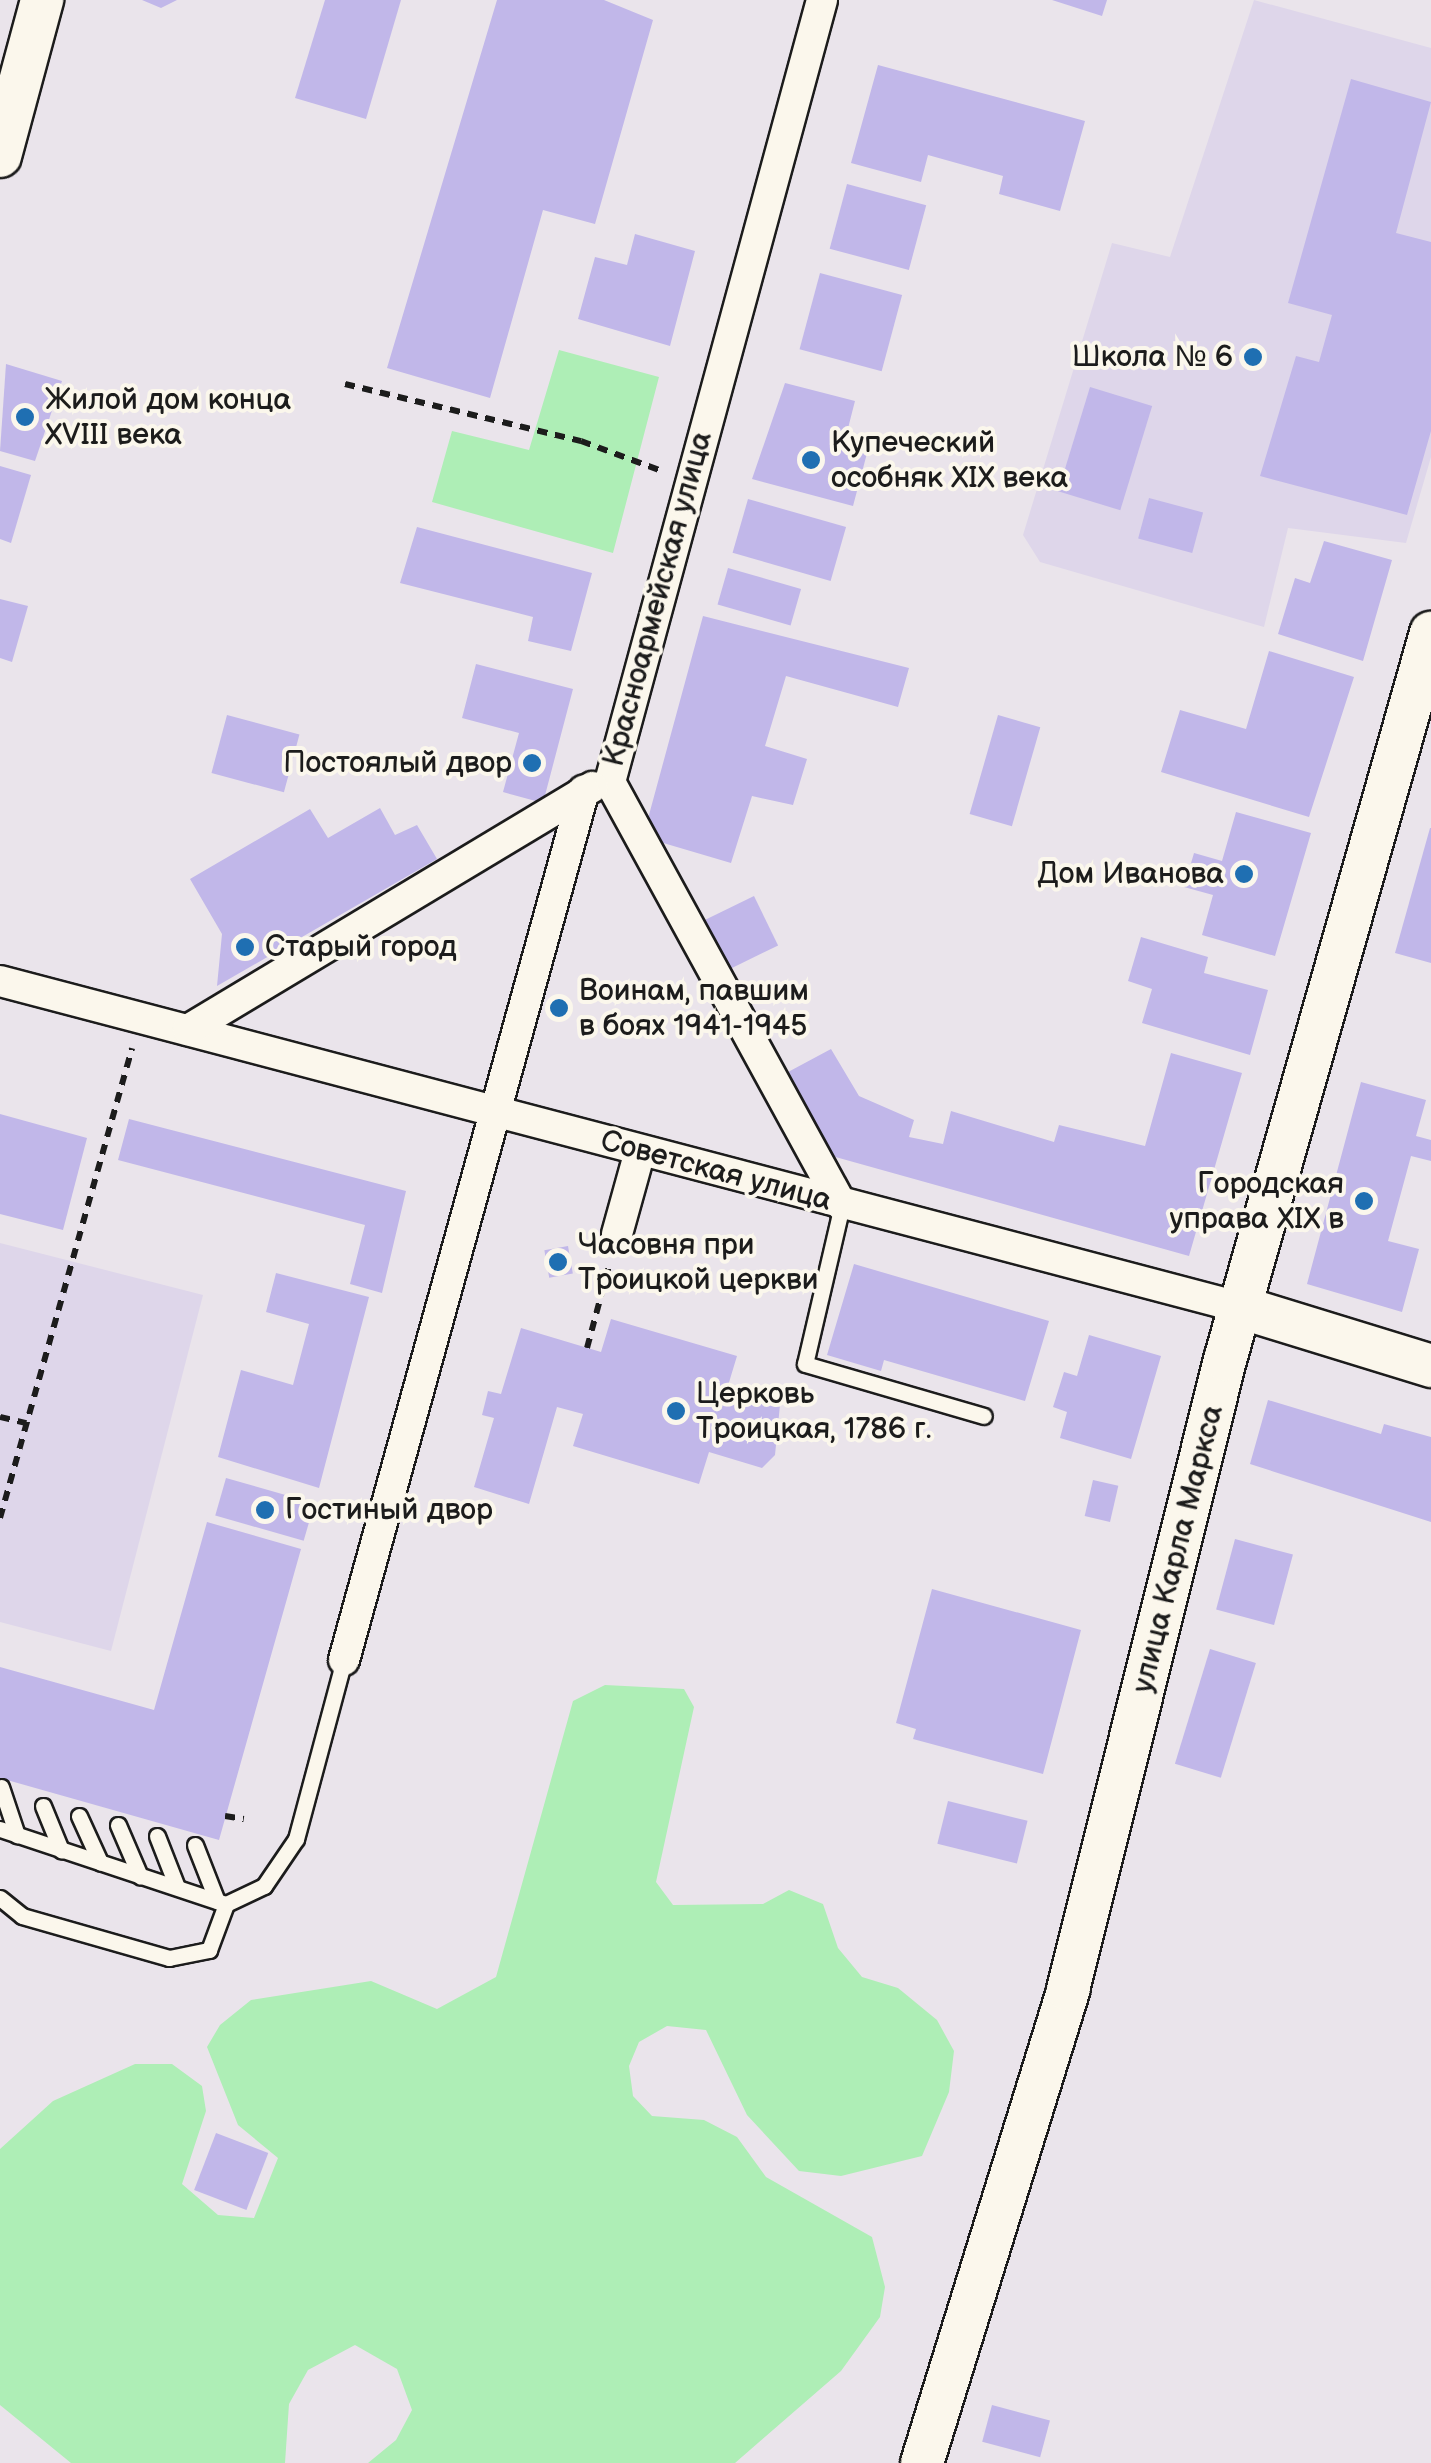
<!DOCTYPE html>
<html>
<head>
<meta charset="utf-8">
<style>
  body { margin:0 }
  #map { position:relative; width:1431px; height:2463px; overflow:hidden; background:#eae4eb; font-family:"Balsamiq Sans",sans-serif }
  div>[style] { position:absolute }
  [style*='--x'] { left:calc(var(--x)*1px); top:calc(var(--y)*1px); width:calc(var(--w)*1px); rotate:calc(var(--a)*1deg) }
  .built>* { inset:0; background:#ded6ea }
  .green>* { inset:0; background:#aeeeb6 }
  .building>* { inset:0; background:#c1b7e9; transform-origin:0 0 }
  .path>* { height:6px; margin-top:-3px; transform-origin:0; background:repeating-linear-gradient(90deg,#1c1c1c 0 10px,transparent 0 18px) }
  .roads { filter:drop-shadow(2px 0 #1c1c1c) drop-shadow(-2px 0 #1c1c1c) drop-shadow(0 2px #1c1c1c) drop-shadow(0 -2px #1c1c1c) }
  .lane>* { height:15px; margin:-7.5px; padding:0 7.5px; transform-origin:7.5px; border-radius:7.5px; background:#fbf7ec }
  .street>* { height:30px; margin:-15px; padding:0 15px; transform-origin:15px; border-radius:15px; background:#fbf7ec }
  .secondary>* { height:42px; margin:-21px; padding:0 21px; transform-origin:21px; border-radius:21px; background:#fbf7ec }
  .dots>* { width:28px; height:28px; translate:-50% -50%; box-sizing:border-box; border:5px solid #fbf7ec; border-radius:50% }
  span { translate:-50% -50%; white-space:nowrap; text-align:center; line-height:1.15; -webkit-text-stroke:8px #fbf7ec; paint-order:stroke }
  .poi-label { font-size:30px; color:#1c1c1c }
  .right { translate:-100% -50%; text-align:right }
  .left { translate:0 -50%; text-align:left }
  .street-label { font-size:30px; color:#1c1c1c }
</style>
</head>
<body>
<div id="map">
  <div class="built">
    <div style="clip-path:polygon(1254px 0,1431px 48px,1431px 457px,1406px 543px,1288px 528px,1264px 627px,1040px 562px,1023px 535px,1112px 243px,1170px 257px)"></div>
    <div style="clip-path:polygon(0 1243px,203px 1295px,111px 1651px,0 1622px)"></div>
  </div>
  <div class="green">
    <div style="clip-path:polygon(559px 350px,659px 377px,613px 553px,432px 502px,452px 431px,529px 450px)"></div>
    <div style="clip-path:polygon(605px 1685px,684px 1689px,694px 1707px,656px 1882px,673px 1905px,763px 1904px,789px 1890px,823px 1904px,838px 1948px,862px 1977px,898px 1988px,937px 2020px,954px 2051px,949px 2092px,922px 2156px,841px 2176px,799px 2171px,747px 2115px,706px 2030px,667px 2026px,639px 2042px,629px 2066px,633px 2096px,652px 2116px,704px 2120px,737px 2137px,766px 2177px,872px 2237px,885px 2287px,880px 2317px,841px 2371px,735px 2463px,368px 2463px,396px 2440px,412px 2410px,397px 2369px,355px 2345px,308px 2370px,289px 2404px,285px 2463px,71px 2463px,0 2405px,0 2149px,53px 2101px,135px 2064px,172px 2064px,202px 2086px,206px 2111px,182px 2184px,218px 2215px,254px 2218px,278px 2158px,238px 2125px,207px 2047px,220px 2025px,251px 2000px,371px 1981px,437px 2009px,496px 1977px,573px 1701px)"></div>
  </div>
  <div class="building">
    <div style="clip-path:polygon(142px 0,177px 0,161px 8px)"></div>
    <div style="clip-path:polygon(325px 0,401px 0,366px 119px,295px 98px)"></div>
    <div style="clip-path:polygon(497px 0,604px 0,653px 20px,595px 224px,543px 210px,490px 398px,387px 368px)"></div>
    <div style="clip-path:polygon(1052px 0,1107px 0,1102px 16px)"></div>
    <div style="clip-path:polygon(878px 65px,1085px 121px,1060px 211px,999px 194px,1003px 176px,928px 155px,921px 182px,851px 163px)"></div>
    <div style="clip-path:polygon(1351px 79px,1431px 102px,1396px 233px,1431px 242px,1431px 431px,1407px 515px,1260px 476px,1296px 356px,1319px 362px,1332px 315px,1288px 303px)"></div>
    <div style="left:847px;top:184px;width:82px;height:67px;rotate:15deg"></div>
    <div style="clip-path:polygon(635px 234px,695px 251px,670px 346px,578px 319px,595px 257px,627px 265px)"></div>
    <div style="left:820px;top:273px;width:85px;height:79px;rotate:15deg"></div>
    <div style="clip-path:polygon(6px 364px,62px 381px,35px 461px,0 451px)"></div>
    <div style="clip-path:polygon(785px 383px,855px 401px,846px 436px,870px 442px,853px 506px,752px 479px)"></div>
    <div style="left:1090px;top:387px;width:65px;height:109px;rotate:17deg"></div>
    <div style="clip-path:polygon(0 466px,31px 475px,11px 543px,0 539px)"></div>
    <div style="left:1149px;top:498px;width:56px;height:42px;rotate:15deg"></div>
    <div style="left:748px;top:499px;width:102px;height:56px;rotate:16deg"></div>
    <div style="clip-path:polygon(417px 527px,592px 573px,571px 651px,528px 641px,533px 617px,400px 583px)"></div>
    <div style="clip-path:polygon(1324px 541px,1392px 560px,1363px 661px,1278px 634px,1295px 578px,1310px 583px)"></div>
    <div style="left:728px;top:568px;width:76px;height:38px;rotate:16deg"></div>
    <div style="clip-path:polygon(0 599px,28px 606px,12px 662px,0 658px)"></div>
    <div style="clip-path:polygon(703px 616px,909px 668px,898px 707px,786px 676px,765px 746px,807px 759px,793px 805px,752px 796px,731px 863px,643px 837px)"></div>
    <div style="clip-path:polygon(1269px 651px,1354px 677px,1309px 817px,1161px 772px,1180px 710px,1246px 729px)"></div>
    <div style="clip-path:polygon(476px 664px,573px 689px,543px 803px,503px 792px,519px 733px,462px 718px)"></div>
    <div style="left:227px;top:715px;width:75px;height:60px;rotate:15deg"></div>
    <div style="left:998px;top:715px;width:44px;height:103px;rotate:16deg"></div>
    <div style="clip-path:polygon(380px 808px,395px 835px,417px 825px,437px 859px,217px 986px,222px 934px,190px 879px,310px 809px,328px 838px)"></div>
    <div style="clip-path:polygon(1236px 812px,1311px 833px,1275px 956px,1202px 935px,1213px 895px,1184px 887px,1194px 853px,1222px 861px)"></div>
    <div style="clip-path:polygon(1430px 828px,1431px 828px,1431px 963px,1395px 953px)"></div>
    <div style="left:754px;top:896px;width:55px;height:57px;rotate:64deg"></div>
    <div style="clip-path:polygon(1141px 937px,1208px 957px,1204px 973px,1268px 990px,1250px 1055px,1142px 1023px,1152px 989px,1128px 981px)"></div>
    <div style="clip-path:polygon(831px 1049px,859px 1096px,914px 1120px,909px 1137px,943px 1144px,951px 1111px,1054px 1142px,1059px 1125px,1145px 1146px,1171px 1053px,1242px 1073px,1189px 1256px,814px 1151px,775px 1079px)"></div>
    <div style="clip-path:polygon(1361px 1082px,1426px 1100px,1416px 1136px,1431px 1140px,1431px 1161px,1411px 1156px,1388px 1241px,1419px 1249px,1402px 1312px,1307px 1284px)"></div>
    <div style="clip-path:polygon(0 1114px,87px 1138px,63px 1230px,0 1214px)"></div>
    <div style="clip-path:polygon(129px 1119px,406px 1191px,382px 1293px,350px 1284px,365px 1225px,118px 1160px)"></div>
    <div style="left:568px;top:1246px;width:28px;height:24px;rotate:80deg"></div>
    <div style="clip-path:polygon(854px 1264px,1049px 1321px,1025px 1401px,884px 1360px,881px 1371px,827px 1355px)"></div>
    <div style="clip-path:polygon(276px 1273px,369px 1297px,319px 1488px,218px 1457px,241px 1370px,293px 1385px,309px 1324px,266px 1312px)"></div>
    <div style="clip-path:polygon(611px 1319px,737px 1356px,727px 1389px,780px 1405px,775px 1455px,762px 1468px,709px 1452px,699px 1484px,573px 1446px,583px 1414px,557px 1407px,529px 1504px,474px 1487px,494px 1418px,482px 1415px,488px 1391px,501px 1394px,521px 1328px,601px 1352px)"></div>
    <div style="clip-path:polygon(1089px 1335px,1161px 1356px,1131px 1459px,1060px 1438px,1067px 1412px,1053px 1407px,1064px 1372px,1077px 1376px)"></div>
    <div style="clip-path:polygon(1268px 1400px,1381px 1434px,1384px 1424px,1431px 1437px,1431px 1522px,1250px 1464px)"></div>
    <div style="left:226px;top:1478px;width:92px;height:39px;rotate:16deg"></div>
    <div style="left:1093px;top:1480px;width:26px;height:37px;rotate:13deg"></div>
    <div style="clip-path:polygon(207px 1522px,301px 1549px,219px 1840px,0 1778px,0 1667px,154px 1710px)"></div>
    <div style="left:1235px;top:1539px;width:60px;height:73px;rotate:15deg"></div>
    <div style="clip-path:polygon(932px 1589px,1081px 1630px,1043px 1774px,913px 1739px,916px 1729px,896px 1723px)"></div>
    <div style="left:1210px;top:1649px;width:48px;height:120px;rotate:17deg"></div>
    <div style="left:948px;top:1801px;width:82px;height:44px;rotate:14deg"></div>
    <div style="left:216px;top:2133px;width:56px;height:61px;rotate:21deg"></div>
    <div style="left:992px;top:2405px;width:60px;height:38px;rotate:15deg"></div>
  </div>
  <div class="path">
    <div style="--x:345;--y:384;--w:243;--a:13.6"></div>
    <div style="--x:581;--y:441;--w:83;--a:20.4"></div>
    <div style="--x:587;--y:1348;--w:89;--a:-75"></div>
    <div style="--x:0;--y:1417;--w:27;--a:13"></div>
    <div style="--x:0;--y:1518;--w:488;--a:-74.3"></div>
    <div style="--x:225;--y:1816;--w:19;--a:9"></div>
  </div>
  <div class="roads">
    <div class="lane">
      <div style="--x:842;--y:1205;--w:163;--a:103.1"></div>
      <div style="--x:805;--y:1364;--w:186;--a:16.2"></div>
      <div style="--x:1;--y:1787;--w:51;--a:71.6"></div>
      <div style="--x:43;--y:1806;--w:48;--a:67.8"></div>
      <div style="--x:79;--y:1816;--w:51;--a:65.5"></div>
      <div style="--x:118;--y:1825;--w:56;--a:66.7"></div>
      <div style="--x:0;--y:1829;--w:238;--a:18.4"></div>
      <div style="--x:226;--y:1904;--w:42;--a:-25.3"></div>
      <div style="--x:264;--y:1886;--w:57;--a:-55.8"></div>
      <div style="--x:296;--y:1839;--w:185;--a:-75"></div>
      <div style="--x:157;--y:1836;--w:55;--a:68.6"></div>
      <div style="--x:195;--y:1845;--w:60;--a:68.6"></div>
      <div style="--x:0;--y:1898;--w:28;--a:39"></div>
      <div style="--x:22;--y:1916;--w:153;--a:15.9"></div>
      <div style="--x:169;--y:1958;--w:41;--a:-11.3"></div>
      <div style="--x:209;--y:1950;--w:49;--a:-69.7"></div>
    </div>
    <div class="street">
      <div style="--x:610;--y:782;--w:810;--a:-74.83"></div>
      <div style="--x:610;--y:782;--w:482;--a:61.3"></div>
      <div style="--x:0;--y:981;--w:1285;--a:14.74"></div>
      <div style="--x:188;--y:1030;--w:472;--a:-31"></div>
      <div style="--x:617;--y:1234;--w:86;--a:-74.5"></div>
      <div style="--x:344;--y:1660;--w:902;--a:-74.58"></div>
    </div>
    <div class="secondary">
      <div style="--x:0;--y:156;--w:162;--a:-74.9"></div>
      <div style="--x:1243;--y:1308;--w:197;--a:17.1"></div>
      <div style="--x:922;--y:2463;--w:495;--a:-72.8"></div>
      <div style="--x:1068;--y:1990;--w:649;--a:-76.01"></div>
      <div style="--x:1225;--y:1360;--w:756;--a:-74.18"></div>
    </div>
  </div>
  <div class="dots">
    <div style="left:1253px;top:357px;background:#1f6fb2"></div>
    <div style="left:25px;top:417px;background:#1f6fb2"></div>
    <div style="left:811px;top:460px;background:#1f6fb2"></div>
    <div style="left:532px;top:763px;background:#1f6fb2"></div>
    <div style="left:1244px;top:874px;background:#1f6fb2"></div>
    <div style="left:245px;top:947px;background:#1f6fb2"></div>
    <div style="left:559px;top:1008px;background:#1f6fb2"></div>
    <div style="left:1364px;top:1201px;background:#1f6fb2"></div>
    <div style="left:558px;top:1262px;background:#1f6fb2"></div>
    <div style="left:676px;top:1411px;background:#1f6fb2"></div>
    <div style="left:265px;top:1510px;background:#1f6fb2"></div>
  </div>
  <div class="poi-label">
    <span class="right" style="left:1233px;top:357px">Школа № 6</span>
    <span class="left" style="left:45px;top:417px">Жилой дом конца<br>XVIII века</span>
    <span class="left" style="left:831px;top:460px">Купеческий<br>особняк XIX века</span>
    <span class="right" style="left:512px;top:763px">Постоялый двор</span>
    <span class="right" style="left:1224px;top:874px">Дом Иванова</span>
    <span class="left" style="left:265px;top:947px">Старый город</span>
    <span class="left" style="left:579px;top:1008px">Воинам, павшим<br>в боях 1941-1945</span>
    <span class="right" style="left:1344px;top:1201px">Городская<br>управа XIX в</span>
    <span class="left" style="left:578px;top:1262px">Часовня при<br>Троицкой церкви</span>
    <span class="left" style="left:696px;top:1411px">Церковь<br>Троицкая, 1786 г.</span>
    <span class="left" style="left:285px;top:1510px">Гостиный двор</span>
  </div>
  <div class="street-label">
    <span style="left:658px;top:599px;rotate:-75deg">Красноармейская улица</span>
    <span style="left:716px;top:1171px;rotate:15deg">Советская улица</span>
    <span style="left:1178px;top:1549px;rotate:-76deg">улица Карла Маркса</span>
  </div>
</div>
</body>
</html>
